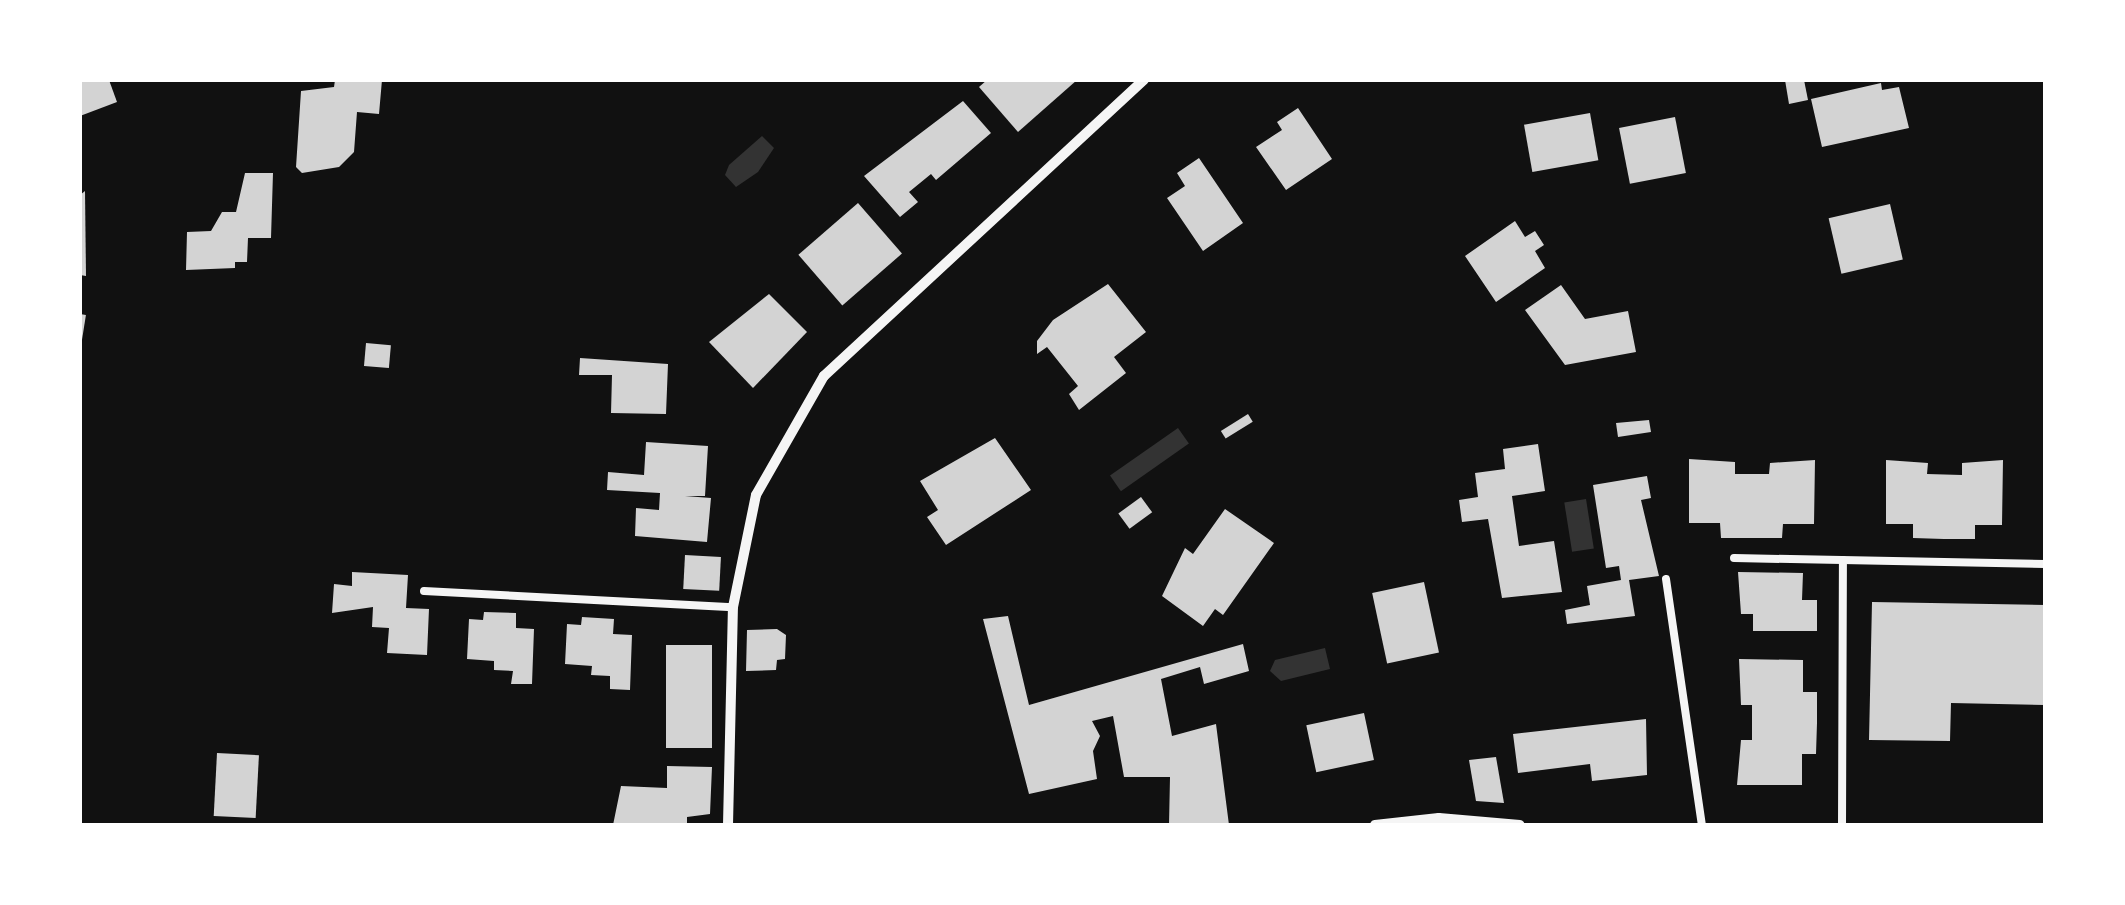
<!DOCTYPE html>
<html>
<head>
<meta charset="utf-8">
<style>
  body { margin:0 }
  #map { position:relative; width:2125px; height:905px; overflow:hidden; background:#111; font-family:Signika,sans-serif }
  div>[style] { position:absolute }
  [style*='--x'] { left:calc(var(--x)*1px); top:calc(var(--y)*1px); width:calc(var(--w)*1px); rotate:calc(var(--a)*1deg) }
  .water>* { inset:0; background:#333; transform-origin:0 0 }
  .building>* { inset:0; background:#d3d3d3; transform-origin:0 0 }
  .service>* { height:8px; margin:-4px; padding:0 4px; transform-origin:4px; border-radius:4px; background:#f5f5f5 }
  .minor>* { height:10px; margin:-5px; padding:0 5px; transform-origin:5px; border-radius:5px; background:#f5f5f5 }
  span { translate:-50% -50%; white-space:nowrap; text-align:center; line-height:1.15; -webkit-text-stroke:10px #fff; paint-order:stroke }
  .frame { position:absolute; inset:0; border:82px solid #fff; pointer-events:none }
</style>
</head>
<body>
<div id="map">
  <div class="water">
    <div style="clip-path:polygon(762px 136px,774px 148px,758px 172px,736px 187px,725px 175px,729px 165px)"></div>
    <div style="left:1178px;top:428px;width:19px;height:83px;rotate:55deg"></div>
    <div style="left:1586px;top:499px;width:50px;height:22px;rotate:81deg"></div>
    <div style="clip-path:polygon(1325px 648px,1330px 669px,1281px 681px,1270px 671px,1275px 660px)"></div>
  </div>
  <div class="building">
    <div style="clip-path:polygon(80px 80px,109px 80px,117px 102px,80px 116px)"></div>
    <div style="clip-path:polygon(335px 80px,382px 80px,379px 114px,357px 112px,354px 152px,339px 167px,302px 173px,296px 167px,301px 91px,334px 87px)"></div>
    <div style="clip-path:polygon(987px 80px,1077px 80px,1018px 132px,979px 87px)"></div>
    <div style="clip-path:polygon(1785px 80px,1804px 80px,1808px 100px,1789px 104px)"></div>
    <div style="clip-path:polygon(1881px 83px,1882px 90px,1899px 87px,1909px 128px,1822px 147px,1811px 99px)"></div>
    <div style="clip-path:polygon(963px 101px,991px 133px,936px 180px,931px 174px,909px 192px,918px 202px,900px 217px,864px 176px)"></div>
    <div style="clip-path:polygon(1298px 108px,1332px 159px,1286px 190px,1256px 147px,1282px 130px,1277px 122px)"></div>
    <div style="left:1590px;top:113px;width:48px;height:67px;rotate:80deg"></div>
    <div style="left:1675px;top:117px;width:57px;height:57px;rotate:79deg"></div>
    <div style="clip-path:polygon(1199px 158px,1243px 223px,1203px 251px,1167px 198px,1185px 186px,1177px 173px)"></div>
    <div style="clip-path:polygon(245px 173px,273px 173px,271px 238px,248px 238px,247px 262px,235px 262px,235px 268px,186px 270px,187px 232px,211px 231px,222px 212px,236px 212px)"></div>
    <div style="clip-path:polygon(85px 191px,86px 276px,80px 275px,80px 195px)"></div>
    <div style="left:858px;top:203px;width:67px;height:79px;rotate:49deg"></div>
    <div style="left:1890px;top:204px;width:57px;height:63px;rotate:77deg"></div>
    <div style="clip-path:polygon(1515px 221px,1525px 237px,1535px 231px,1544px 245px,1535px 251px,1545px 268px,1496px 302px,1465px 256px)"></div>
    <div style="clip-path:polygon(1108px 284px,1146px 332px,1114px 357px,1126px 373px,1079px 410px,1069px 394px,1078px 386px,1047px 347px,1037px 354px,1037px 341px,1053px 320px)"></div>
    <div style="clip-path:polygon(1561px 285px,1585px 319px,1628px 311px,1636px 352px,1565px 365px,1525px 310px)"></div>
    <div style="clip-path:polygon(769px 294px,807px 332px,753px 388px,709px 342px)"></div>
    <div style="left:80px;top:314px;width:6px;height:55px;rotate:9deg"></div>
    <div style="left:366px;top:343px;width:25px;height:23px;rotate:5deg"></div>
    <div style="clip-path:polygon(580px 358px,668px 364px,666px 414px,611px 413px,612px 375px,579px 375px)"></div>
    <div style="left:1248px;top:414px;width:9px;height:32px;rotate:58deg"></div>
    <div style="clip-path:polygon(1649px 420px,1651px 432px,1618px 437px,1616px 423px)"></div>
    <div style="clip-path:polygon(995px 438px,1031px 490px,946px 545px,927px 517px,938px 510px,920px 481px)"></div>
    <div style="clip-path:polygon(646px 442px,708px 446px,705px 496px,685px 496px,711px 498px,707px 542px,635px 536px,636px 508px,659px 510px,660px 493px,607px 490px,608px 472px,644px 475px)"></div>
    <div style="clip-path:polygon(1538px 444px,1545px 491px,1512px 496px,1519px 546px,1554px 541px,1562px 592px,1502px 598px,1488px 519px,1462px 522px,1459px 500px,1478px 497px,1475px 473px,1505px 469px,1503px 449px)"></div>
    <div style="clip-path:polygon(1689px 459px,1735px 462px,1735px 474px,1769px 474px,1770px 463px,1815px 460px,1814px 524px,1783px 524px,1782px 538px,1721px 538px,1720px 523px,1689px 523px)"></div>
    <div style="clip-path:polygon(1886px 460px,1928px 463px,1927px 474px,1962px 475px,1962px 463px,2003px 460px,2002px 525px,1975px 525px,1975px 539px,1944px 539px,1913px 538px,1913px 524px,1886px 524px)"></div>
    <div style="clip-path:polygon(1647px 476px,1651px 498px,1641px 500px,1659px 576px,1629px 580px,1635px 616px,1567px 624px,1565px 610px,1590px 605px,1587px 586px,1621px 580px,1619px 566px,1606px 568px,1593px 485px)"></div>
    <div style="left:1141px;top:497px;width:19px;height:28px;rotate:54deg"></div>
    <div style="clip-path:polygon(1225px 509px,1274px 543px,1223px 615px,1215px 609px,1203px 626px,1162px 596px,1185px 548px,1193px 554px)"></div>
    <div style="left:685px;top:555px;width:36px;height:34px;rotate:3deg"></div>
    <div style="clip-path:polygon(352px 572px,408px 575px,406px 608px,429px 609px,427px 655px,387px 653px,389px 628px,372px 627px,373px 607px,332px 613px,334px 584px,352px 586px)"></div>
    <div style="clip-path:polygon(1738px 572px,1803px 573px,1802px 600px,1817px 600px,1817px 631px,1753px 631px,1753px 614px,1741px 614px)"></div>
    <div style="left:1424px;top:582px;width:72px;height:53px;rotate:78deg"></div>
    <div style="clip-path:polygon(1872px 602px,2045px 605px,2045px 705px,1951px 703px,1950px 741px,1869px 740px)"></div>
    <div style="clip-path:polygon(484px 612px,516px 613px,516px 628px,534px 629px,532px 684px,511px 684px,513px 671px,494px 670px,494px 661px,467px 659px,469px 619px,483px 620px)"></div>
    <div style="clip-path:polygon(1008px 616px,1029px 705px,1243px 644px,1249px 671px,1204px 684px,1200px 667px,1161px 679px,1172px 736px,1216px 724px,1229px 825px,1169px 825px,1170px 777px,1124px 777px,1113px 716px,1092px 721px,1100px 736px,1093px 751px,1097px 779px,1029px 794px,983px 619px)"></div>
    <div style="clip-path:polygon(582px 617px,614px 619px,613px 634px,632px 635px,630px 690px,610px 689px,610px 676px,591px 675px,592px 666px,565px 664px,567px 624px,581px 625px)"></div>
    <div style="clip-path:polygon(777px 629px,786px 635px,785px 659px,777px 660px,776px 670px,746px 671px,747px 630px)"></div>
    <div style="left:666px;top:645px;width:46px;height:103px"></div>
    <div style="clip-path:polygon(1739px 659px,1803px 660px,1803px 692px,1817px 692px,1817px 723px,1816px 754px,1802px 754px,1802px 785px,1737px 785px,1741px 740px,1752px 740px,1752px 705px,1741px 705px)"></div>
    <div style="left:1364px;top:713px;width:48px;height:59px;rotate:78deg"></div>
    <div style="clip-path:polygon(1646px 719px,1647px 775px,1592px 781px,1590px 764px,1518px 773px,1513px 734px)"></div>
    <div style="left:217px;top:753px;width:42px;height:63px;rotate:3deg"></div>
    <div style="clip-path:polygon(1496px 757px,1504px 803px,1476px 801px,1469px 760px)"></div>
    <div style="clip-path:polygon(667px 766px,712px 767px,710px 814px,687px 817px,687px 825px,613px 825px,621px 786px,667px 788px)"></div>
  </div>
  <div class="service">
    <div style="--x:1734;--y:558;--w:311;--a:1.1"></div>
    <div style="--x:1666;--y:579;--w:249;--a:81.7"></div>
    <div style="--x:424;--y:591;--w:309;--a:3"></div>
    <div style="--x:1842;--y:825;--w:265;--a:-89.8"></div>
  </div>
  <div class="minor">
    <div style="--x:728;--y:825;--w:218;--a:-88.7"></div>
    <div style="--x:733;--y:607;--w:114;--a:-78.4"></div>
    <div style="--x:756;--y:495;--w:137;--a:-60.3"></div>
    <div style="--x:824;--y:376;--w:436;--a:-42.8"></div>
    <div style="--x:1375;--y:825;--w:64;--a:-6.2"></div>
    <div style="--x:1439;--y:818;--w:81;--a:4.9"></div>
  </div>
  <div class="frame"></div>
</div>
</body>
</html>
